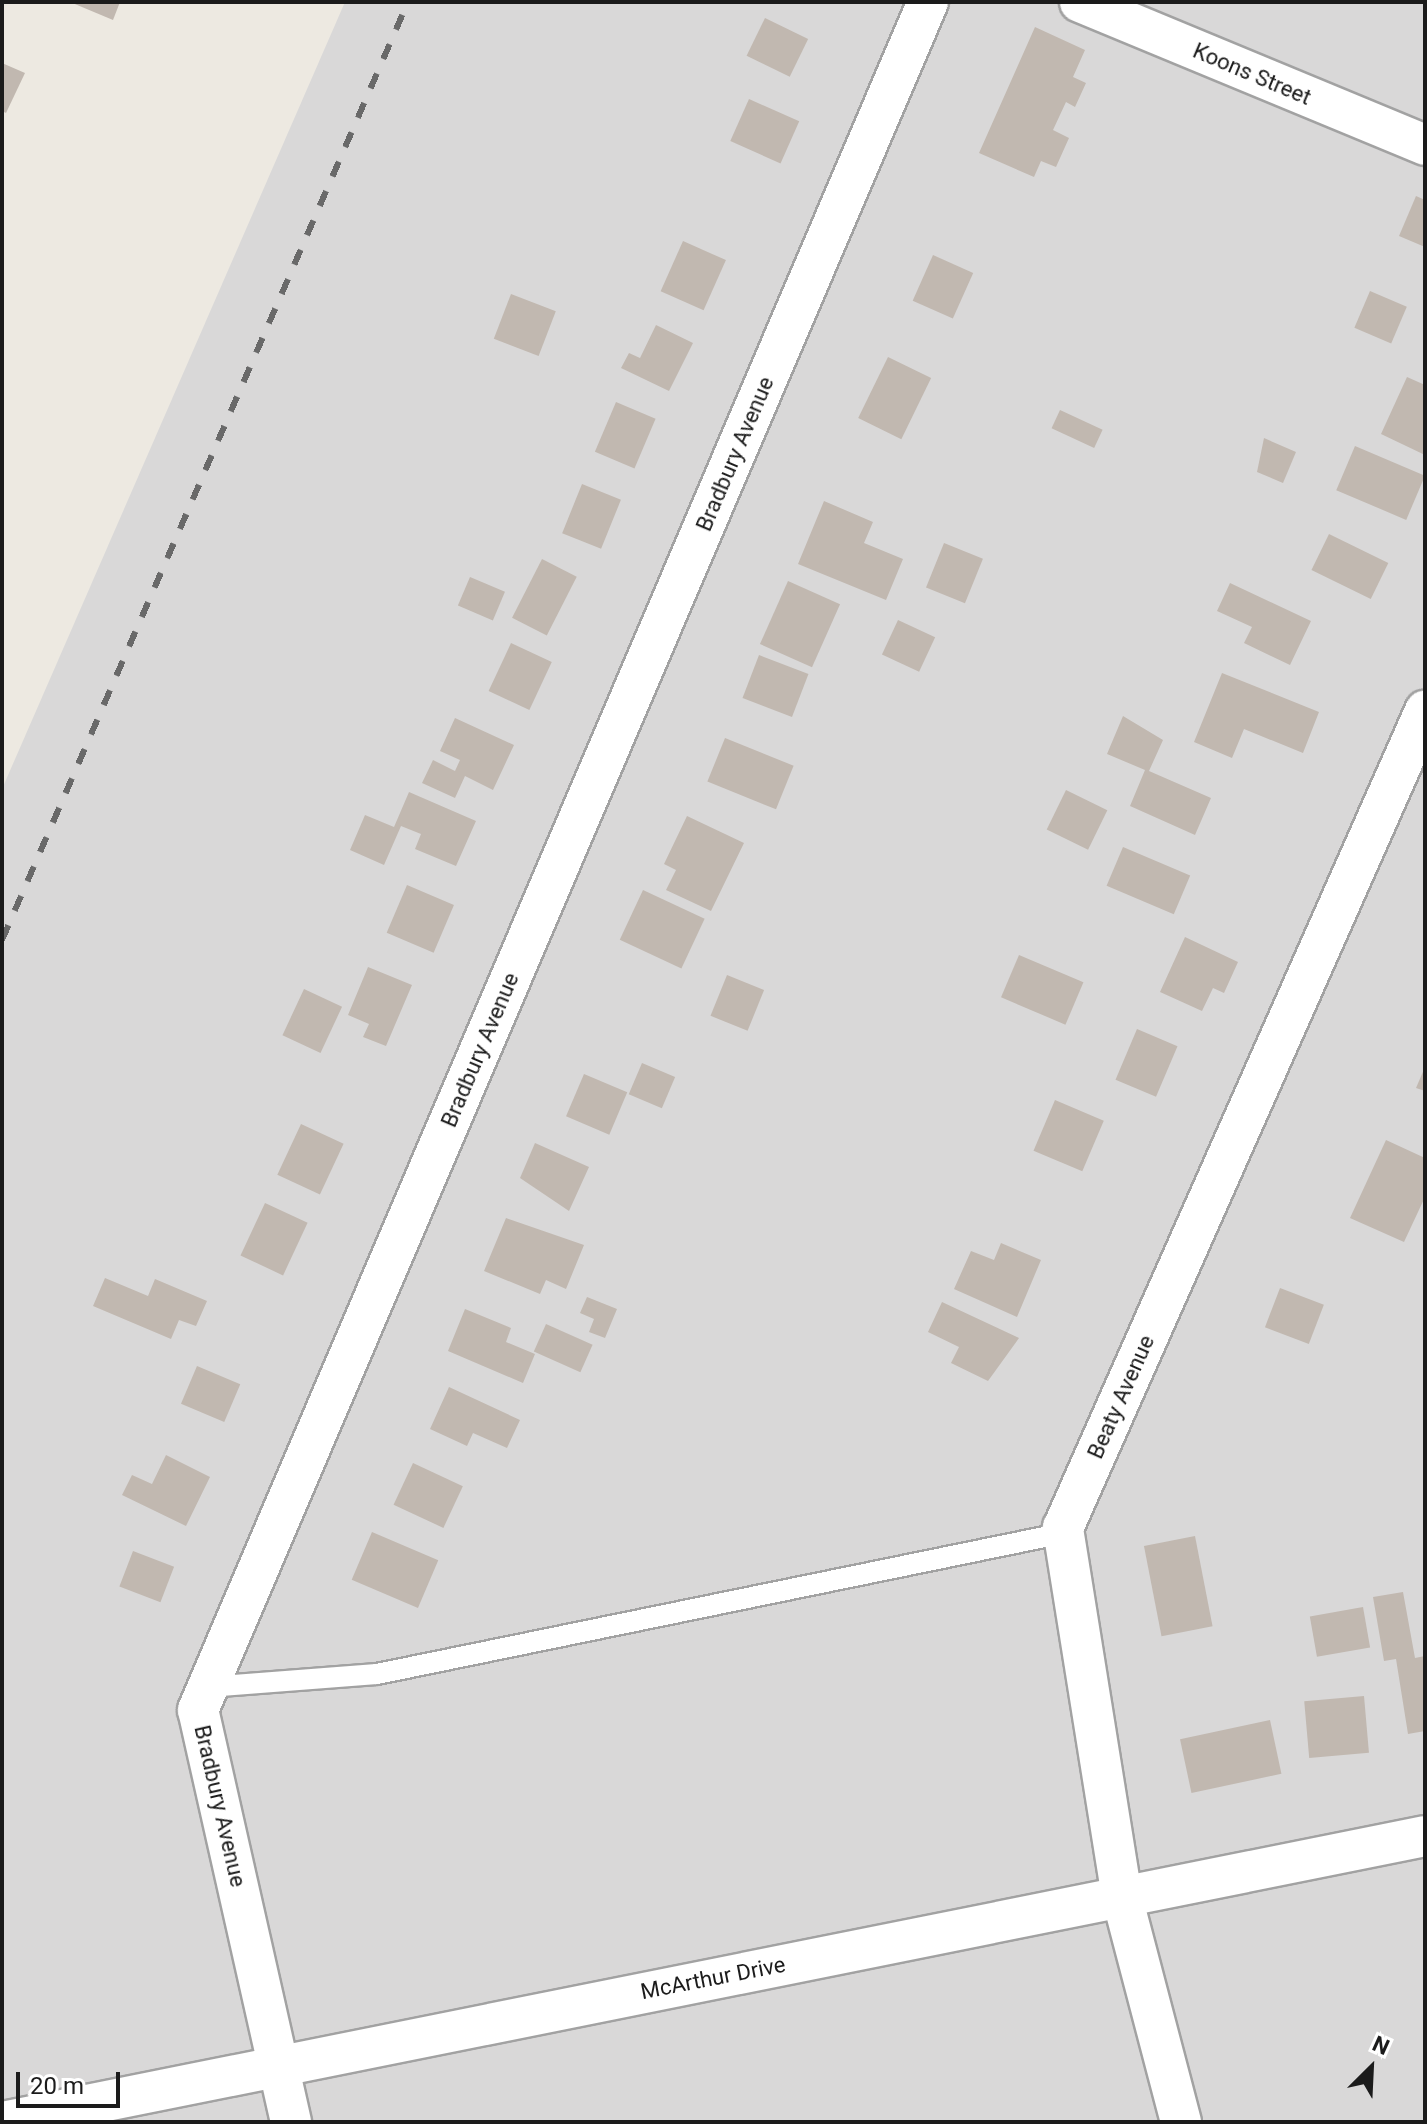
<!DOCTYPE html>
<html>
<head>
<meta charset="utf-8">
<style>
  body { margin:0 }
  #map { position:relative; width:1427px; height:2124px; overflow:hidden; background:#ede9e1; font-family:Roboto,sans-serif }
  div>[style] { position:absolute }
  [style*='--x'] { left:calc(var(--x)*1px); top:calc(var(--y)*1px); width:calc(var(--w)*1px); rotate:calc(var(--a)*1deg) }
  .residential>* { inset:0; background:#d9d8d8 }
  .building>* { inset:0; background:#c1b8b0; transform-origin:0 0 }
  .roads { filter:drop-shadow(2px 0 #a2a2a2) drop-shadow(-2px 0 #a2a2a2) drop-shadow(0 2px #a2a2a2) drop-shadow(0 -2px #a2a2a2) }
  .lane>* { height:20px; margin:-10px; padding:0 10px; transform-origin:10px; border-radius:10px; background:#fff }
  .street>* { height:40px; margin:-20px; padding:0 20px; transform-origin:20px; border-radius:20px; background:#fff }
  .rail>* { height:6px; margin-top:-3px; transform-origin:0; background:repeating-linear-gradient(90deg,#696969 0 16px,transparent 0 32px) }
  span { translate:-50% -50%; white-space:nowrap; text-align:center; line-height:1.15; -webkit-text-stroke:7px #fff; paint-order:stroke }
  .street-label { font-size:22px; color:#1b1b1b }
  .frame { position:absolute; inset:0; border:4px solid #1b1b1b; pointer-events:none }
  .north { position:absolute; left:1331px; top:2028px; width:80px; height:80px; -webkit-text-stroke:6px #fff; paint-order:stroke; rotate:24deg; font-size:22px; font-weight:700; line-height:32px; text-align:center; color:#1b1b1b }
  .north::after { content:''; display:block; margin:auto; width:28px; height:36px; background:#1b1b1b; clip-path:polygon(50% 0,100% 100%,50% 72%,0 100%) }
  .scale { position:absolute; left:16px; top:2072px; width:104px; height:36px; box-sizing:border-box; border:4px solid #1b1b1b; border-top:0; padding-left:10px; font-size:24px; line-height:28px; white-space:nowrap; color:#1b1b1b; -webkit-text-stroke:6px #fff; paint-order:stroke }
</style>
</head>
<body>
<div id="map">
  <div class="residential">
    <div style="clip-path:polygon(345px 2px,1425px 2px,1425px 2122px,2px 2122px,2px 789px)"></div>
  </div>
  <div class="building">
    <div style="clip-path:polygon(70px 2px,120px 2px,113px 20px)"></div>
    <div style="left:765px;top:18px;width:48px;height:42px;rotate:26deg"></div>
    <div style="clip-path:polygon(1035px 27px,1085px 50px,1073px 77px,1086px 83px,1075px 107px,1066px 102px,1053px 130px,1069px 138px,1056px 167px,1041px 161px,1034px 177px,979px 153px)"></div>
    <div style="clip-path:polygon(2px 63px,25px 73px,6px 113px,2px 111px)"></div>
    <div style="left:749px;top:99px;width:55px;height:46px;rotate:24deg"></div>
    <div style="clip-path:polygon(1416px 196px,1425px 200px,1425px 247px,1399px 236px)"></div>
    <div style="left:683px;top:241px;width:47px;height:55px;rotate:24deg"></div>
    <div style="left:933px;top:255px;width:44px;height:50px;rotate:24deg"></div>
    <div style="left:1370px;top:291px;width:40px;height:40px;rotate:23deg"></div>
    <div style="left:511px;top:294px;width:48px;height:48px;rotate:21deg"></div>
    <div style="clip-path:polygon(656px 325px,693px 343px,669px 391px,621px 368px,629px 353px,640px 358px)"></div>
    <div style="left:888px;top:357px;width:48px;height:68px;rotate:26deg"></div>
    <div style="clip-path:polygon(1407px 377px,1425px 385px,1425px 455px,1381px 434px)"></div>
    <div style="left:616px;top:402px;width:43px;height:54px;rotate:23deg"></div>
    <div style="left:1060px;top:410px;width:47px;height:20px;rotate:25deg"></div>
    <div style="clip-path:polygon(1264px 438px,1296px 452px,1283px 483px,1257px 472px)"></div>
    <div style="left:1355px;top:446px;width:76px;height:48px;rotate:23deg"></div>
    <div style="left:582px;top:484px;width:42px;height:53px;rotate:22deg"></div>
    <div style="clip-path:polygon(824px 501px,873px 522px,864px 543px,903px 559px,886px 600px,798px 564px)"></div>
    <div style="left:1329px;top:534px;width:66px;height:40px;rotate:26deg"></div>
    <div style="left:944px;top:543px;width:42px;height:48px;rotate:22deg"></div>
    <div style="left:542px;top:559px;width:39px;height:66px;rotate:27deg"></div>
    <div style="left:470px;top:577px;width:38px;height:31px;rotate:23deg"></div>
    <div style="left:788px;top:581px;width:57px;height:69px;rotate:24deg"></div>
    <div style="clip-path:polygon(1230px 583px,1311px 621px,1290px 665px,1244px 643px,1252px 627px,1217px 611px)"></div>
    <div style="left:898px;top:620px;width:41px;height:38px;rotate:25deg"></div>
    <div style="left:511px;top:643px;width:45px;height:53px;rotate:25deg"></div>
    <div style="left:759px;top:655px;width:53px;height:46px;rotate:21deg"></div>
    <div style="clip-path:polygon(1222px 673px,1319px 712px,1303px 753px,1244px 729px,1232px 758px,1194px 742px)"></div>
    <div style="clip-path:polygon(1123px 716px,1163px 740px,1149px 771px,1211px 798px,1195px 835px,1130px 806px,1145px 770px,1107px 754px)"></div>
    <div style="clip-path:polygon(455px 718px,514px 745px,493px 790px,465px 776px,455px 798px,422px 783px,433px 760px,455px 771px,460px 760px,440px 751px)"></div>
    <div style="left:725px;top:738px;width:74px;height:47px;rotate:22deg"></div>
    <div style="left:1066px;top:790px;width:46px;height:44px;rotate:26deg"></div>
    <div style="clip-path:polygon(409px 792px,476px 821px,456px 866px,415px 849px,421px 834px,401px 826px,384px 865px,350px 850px,365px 815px,394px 827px)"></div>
    <div style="clip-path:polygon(687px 816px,744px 843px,711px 911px,666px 890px,676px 870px,664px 864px)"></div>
    <div style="left:1123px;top:847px;width:73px;height:42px;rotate:23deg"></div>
    <div style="left:407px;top:885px;width:51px;height:52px;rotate:23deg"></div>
    <div style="left:643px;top:890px;width:68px;height:55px;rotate:25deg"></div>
    <div style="clip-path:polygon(1185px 937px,1238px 962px,1224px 993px,1213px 988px,1202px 1011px,1160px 992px)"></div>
    <div style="left:1019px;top:955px;width:70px;height:46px;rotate:23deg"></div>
    <div style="clip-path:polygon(368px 967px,412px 985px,386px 1046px,363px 1037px,369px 1024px,348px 1015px)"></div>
    <div style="left:727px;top:975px;width:40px;height:44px;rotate:22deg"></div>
    <div style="left:304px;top:989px;width:42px;height:51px;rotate:25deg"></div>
    <div style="left:1137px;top:1029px;width:44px;height:55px;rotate:23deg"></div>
    <div style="left:642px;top:1063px;width:36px;height:34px;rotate:23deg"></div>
    <div style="clip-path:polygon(1425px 1067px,1425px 1091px,1416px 1088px)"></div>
    <div style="left:584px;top:1074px;width:47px;height:46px;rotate:23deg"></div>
    <div style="left:1055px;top:1100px;width:53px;height:55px;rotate:23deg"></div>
    <div style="left:301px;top:1124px;width:47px;height:56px;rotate:25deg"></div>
    <div style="clip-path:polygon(1386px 1140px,1425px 1158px,1425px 1197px,1404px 1242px,1350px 1218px)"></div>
    <div style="clip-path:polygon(535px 1143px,589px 1167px,569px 1211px,520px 1178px)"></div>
    <div style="left:265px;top:1203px;width:47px;height:58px;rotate:25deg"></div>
    <div style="clip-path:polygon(506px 1218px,584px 1245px,566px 1289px,546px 1280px,540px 1294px,484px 1271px)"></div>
    <div style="clip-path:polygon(1001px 1243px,1041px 1260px,1017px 1317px,954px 1289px,971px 1251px,994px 1260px)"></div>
    <div style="clip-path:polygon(105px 1278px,148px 1296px,155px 1279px,207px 1301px,196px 1326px,179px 1320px,171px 1339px,93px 1306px)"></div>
    <div style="left:1280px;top:1288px;width:47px;height:42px;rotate:21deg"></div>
    <div style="clip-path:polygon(587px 1297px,617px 1309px,605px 1338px,589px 1332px,594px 1319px,580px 1313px)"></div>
    <div style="clip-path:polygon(942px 1302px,1019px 1338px,988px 1381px,951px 1363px,959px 1347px,928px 1332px)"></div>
    <div style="clip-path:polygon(465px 1309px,511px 1328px,506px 1342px,535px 1354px,523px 1383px,448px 1351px)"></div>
    <div style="left:546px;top:1324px;width:51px;height:30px;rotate:24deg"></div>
    <div style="left:197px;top:1366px;width:47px;height:41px;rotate:23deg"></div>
    <div style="clip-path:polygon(449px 1387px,520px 1420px,507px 1448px,473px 1433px,467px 1446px,430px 1429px)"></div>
    <div style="clip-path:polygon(166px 1455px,210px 1477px,186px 1526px,122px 1495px,132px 1475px,152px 1484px)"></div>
    <div style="left:413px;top:1463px;width:55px;height:46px;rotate:25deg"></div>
    <div style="left:372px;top:1532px;width:72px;height:52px;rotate:23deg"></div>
    <div style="left:1195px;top:1536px;width:92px;height:52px;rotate:79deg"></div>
    <div style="left:133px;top:1551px;width:44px;height:38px;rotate:21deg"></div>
    <div style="clip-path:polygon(1403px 1592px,1415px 1658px,1425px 1656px,1425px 1731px,1408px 1734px,1396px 1659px,1384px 1661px,1373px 1597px)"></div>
    <div style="left:1363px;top:1607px;width:41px;height:54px;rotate:80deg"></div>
    <div style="left:1364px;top:1696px;width:57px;height:60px;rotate:85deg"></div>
    <div style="left:1270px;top:1720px;width:55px;height:92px;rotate:78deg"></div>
  </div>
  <div class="roads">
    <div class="lane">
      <div style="--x:208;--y:1687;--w:169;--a:-4.4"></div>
      <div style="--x:377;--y:1674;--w:701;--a:-11.6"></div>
    </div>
    <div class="street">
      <div style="--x:1080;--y:2;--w:373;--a:22.5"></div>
      <div style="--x:2;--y:2122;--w:1451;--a:-11.36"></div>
      <div style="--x:291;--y:2122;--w:422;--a:-102.7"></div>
      <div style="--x:198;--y:1710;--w:1857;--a:-66.86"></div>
      <div style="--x:1181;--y:2122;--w:233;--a:-104.7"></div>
      <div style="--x:1122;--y:1897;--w:374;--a:-99.1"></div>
      <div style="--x:1063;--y:1528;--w:894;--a:-66.1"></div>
    </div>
  </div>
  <div class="rail">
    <div style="--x:2;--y:940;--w:1022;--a:-66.6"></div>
  </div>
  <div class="street-label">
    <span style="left:1252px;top:74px;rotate:23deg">Koons Street</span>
    <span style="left:735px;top:454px;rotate:-67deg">Bradbury Avenue</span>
    <span style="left:480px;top:1050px;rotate:-67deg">Bradbury Avenue</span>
    <span style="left:1121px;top:1397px;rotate:-66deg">Beaty Avenue</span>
    <span style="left:220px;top:1806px;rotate:77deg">Bradbury Avenue</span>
    <span style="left:713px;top:1978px;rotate:-11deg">McArthur Drive</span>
  </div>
  <div class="frame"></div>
  <div class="north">N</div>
  <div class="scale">20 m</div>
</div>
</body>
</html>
